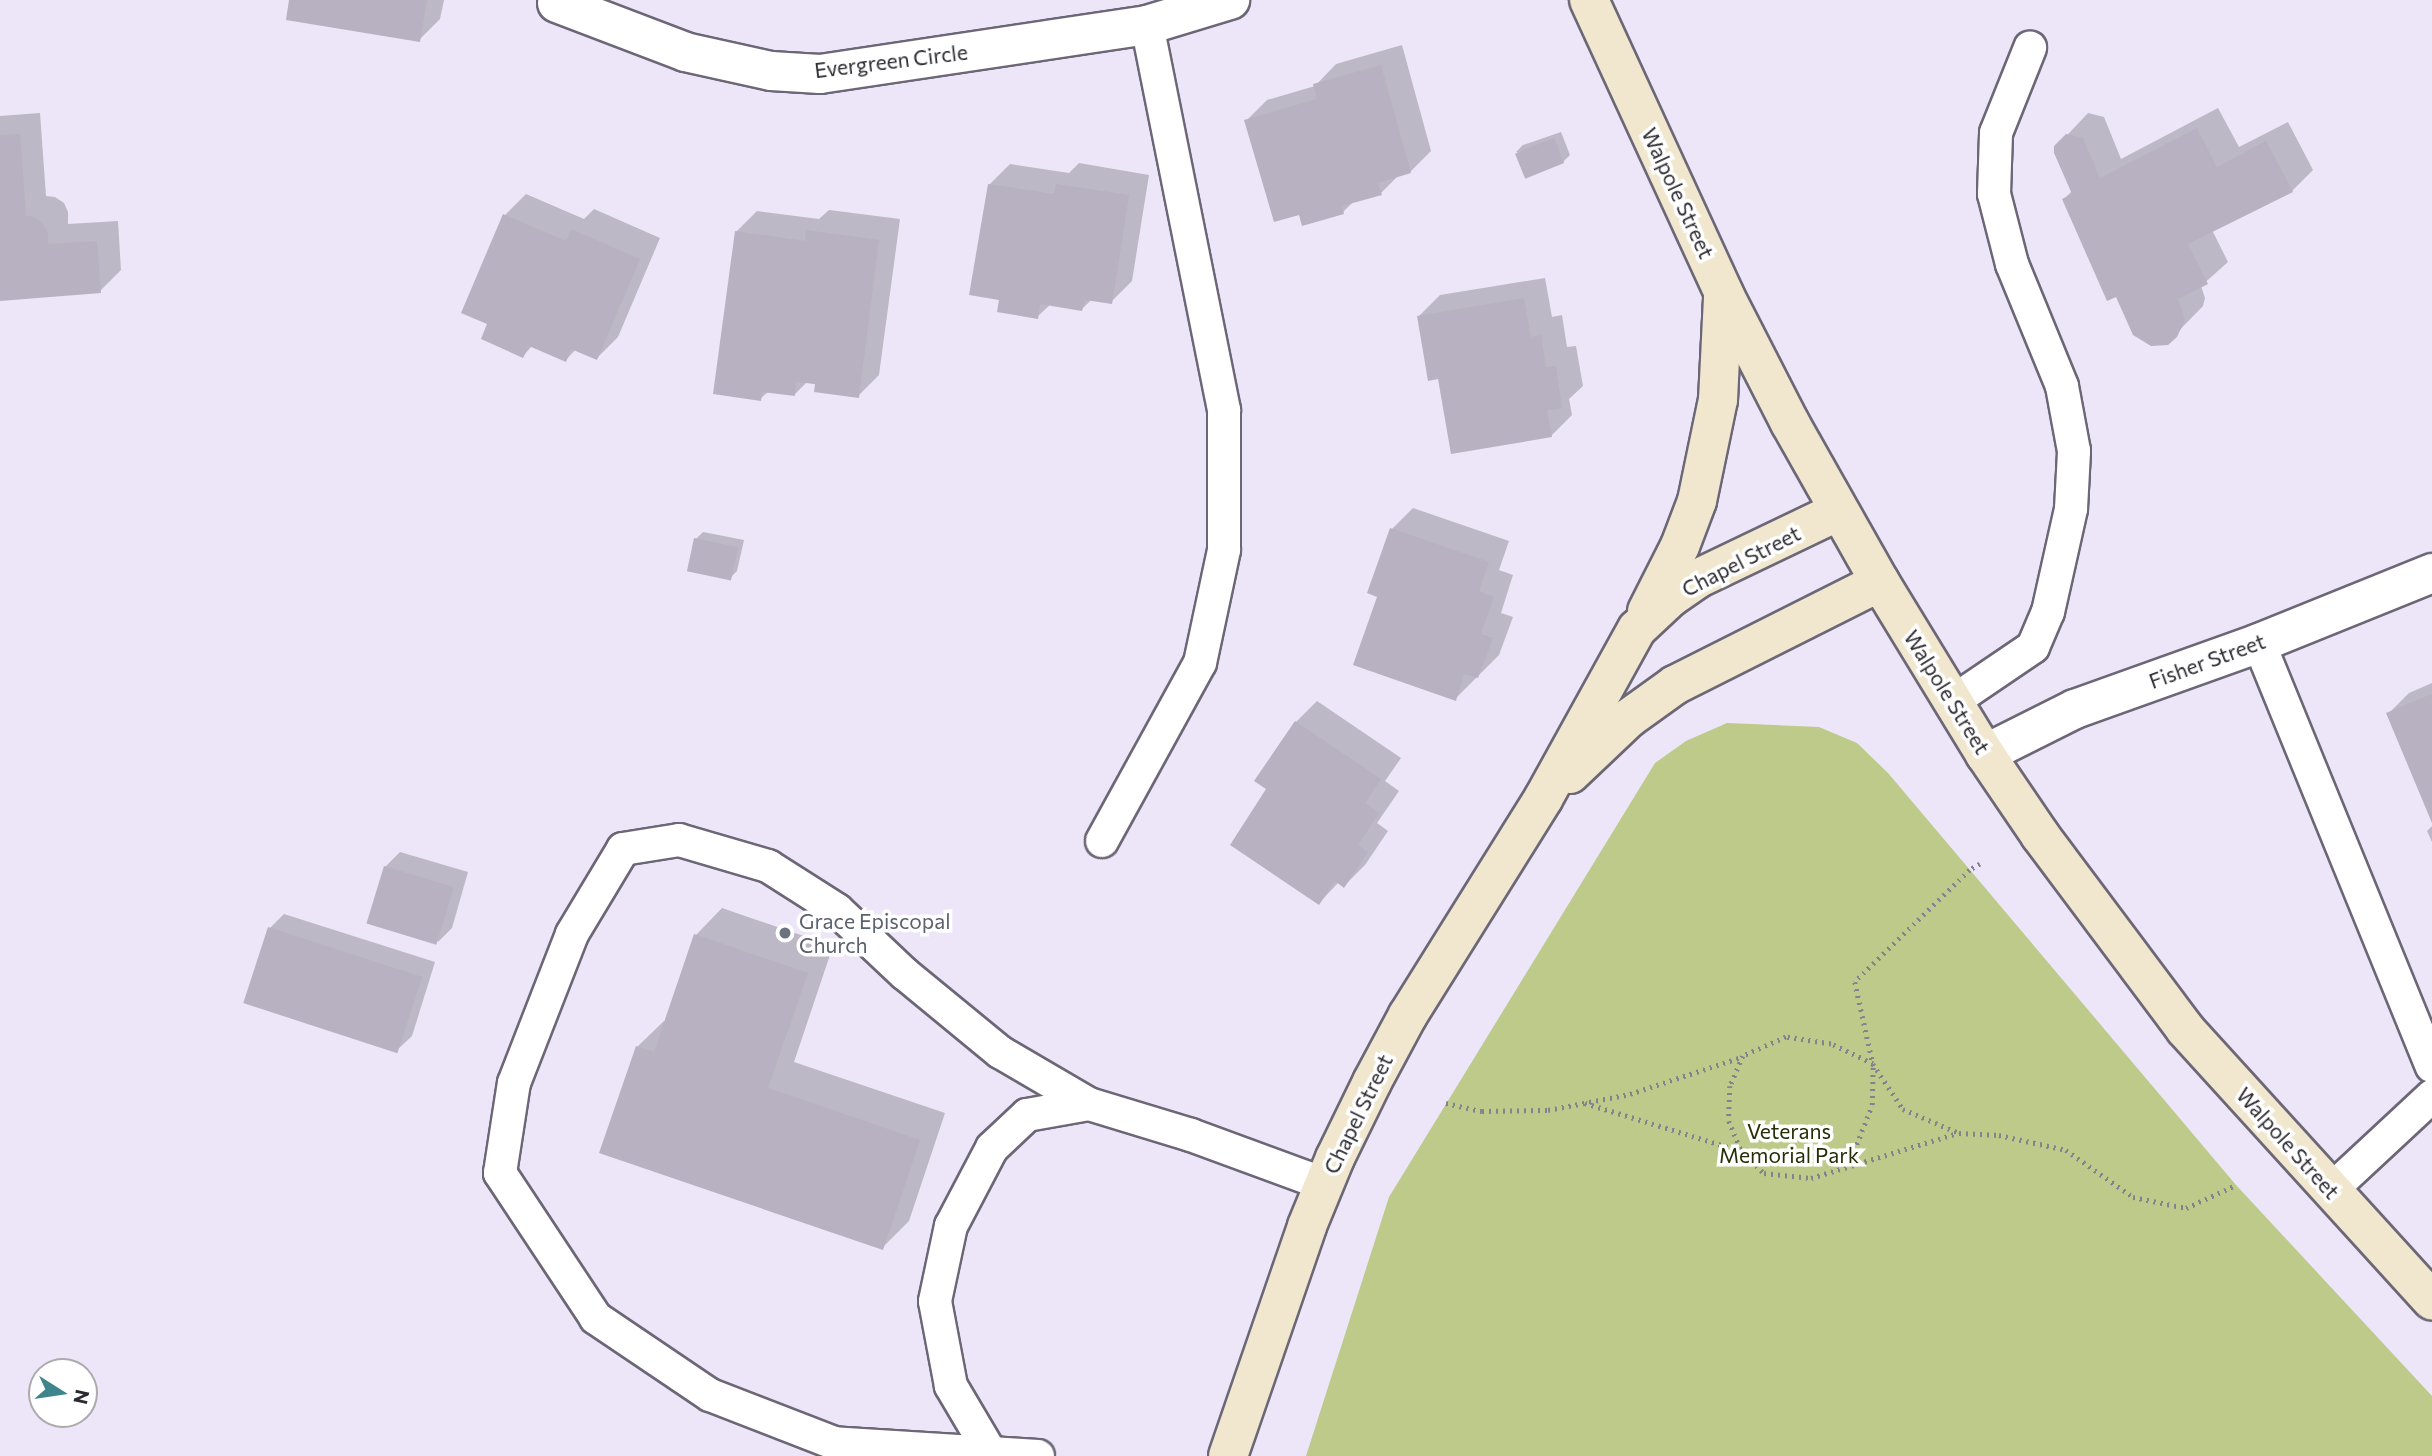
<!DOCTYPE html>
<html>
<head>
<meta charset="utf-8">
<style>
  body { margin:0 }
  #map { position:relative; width:2432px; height:1456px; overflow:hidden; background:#ece6f8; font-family:Commissioner,sans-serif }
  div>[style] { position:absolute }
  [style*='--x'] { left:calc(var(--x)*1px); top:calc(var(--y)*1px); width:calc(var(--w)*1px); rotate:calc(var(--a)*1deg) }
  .green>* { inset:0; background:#bdca8a }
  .shadow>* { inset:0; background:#0003 }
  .building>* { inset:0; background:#b7b1c2; transform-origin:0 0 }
  .path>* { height:4.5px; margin-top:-2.25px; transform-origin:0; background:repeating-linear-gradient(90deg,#85818d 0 2px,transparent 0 7px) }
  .roads { filter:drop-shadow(2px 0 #6c6776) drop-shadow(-2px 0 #6c6776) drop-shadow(0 2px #6c6776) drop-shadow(0 -2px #6c6776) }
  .service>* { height:32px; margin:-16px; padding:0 16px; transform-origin:16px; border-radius:16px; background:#fff }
  .minor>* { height:38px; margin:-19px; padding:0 19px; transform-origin:19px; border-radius:19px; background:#fff }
  .secondary>* { height:38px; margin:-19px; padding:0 19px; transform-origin:19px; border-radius:19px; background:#f0e7ce }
  .dots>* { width:19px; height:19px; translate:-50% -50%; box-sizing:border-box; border:4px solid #fff; border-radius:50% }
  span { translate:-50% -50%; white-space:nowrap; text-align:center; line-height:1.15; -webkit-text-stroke:7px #fff; paint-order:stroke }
  .street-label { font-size:21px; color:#2c2a31 }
  .worship-label { font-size:21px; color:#5b616d }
  .left { translate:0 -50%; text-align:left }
  .park-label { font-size:21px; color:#272d05 }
  .north { position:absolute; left:28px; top:1358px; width:70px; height:70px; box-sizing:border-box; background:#fff; border:2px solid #abaaad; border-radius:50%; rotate:102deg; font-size:19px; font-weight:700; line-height:28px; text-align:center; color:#2c2a31 }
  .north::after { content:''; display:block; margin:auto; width:24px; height:32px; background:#3e868c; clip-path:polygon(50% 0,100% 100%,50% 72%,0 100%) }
</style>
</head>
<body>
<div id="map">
  <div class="green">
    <div style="clip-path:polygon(1727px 723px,1819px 727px,1857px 743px,1888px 773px,2236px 1185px,2432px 1396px,2432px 1456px,1306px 1456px,1389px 1197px,1655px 763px,1686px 741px)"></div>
  </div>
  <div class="shadow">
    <div style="clip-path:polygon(291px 0,444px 0,440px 19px,419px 40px)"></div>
    <div style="clip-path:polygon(1402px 45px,1431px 151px,1410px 172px,1399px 175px,1381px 193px,1355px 200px,1343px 212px,1300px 213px,1246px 121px,1267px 100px,1315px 86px,1336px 64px)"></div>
    <div style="clip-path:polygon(2218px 108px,2239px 147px,2288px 122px,2313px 170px,2292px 191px,2212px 230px,2228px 262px,2201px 286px,2205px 298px,2203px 306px,2167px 343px,2152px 345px,2135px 334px,2117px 295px,2064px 199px,2072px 191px,2056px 147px,2088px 113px,2104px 117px,2121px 159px)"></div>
    <div style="clip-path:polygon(40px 113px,46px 196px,55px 197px,64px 203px,68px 212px,68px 224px,118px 221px,121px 270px,100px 291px,0 299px,0 116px)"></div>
    <div style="clip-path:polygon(1561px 132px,1570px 155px,1563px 162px,1516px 152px,1523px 145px)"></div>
    <div style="clip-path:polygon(1079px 163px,1149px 175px,1132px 281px,1111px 302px,1092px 299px,1082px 309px,1051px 304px,1037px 317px,1001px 298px,989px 185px,1010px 164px,1069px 173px)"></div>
    <div style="clip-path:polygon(526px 194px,584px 219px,594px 209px,660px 238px,618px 337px,597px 358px,576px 349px,566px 360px,532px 346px,523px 356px,489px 323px,505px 215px)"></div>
    <div style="clip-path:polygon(829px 210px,900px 219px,879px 375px,858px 396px,807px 382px,794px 395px,769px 391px,760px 399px,736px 232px,757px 211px,819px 219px)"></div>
    <div style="clip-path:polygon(1545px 278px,1552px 317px,1562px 315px,1567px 347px,1576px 346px,1583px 386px,1569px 399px,1572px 415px,1551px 436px,1439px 377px,1419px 316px,1440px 295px)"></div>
    <div style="clip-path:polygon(1413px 508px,1509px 541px,1499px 570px,1513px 575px,1501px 613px,1513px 617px,1499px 655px,1455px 699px,1379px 596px,1392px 529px)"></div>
    <div style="clip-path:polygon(703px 532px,744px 540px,737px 571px,730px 578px,696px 539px)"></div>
    <div style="clip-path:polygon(2432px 683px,2432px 818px,2388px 714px,2409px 693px)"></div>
    <div style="clip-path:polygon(1317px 701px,1401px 758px,1385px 781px,1399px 791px,1377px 823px,1388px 831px,1365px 865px,1344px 886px,1339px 882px,1319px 903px,1269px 789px,1296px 722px)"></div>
    <div style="clip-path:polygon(2432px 826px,2432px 842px,2427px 831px)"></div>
    <div style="clip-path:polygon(400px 852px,468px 872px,452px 928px,438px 942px,385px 867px)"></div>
    <div style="clip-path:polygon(722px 908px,833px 946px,794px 1062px,945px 1113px,909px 1221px,882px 1248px,637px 1047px,664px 1021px,666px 1022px,696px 935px)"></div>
    <div style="clip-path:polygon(284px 914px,435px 962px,412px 1036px,397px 1050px,270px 928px)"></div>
  </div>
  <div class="building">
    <div style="clip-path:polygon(289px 0,427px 0,420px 42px,286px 20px)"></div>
    <div style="clip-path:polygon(1381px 65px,1411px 173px,1378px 183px,1382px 195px,1342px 206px,1344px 214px,1302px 226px,1299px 215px,1274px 222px,1244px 120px,1317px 99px,1313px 84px)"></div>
    <div style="clip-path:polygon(2197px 128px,2217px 167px,2266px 141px,2293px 192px,2188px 244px,2208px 284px,2178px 299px,2185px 320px,2177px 337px,2168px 345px,2151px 346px,2133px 335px,2116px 297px,2107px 301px,2062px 199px,2072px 194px,2054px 153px,2054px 146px,2066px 134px,2083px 138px,2100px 178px)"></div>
    <div style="clip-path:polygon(20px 134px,26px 216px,34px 217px,43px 224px,48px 234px,48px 244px,97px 241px,101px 293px,0 301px,0 135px)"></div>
    <div style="left:1554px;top:138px;width:27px;height:42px;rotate:68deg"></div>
    <div style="clip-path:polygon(988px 184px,1054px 194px,1056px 184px,1129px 195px,1112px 304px,1085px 300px,1082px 311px,1040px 304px,1038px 319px,997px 312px,999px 300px,969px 295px)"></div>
    <div style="clip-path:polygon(503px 214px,566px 241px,571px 229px,640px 259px,597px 360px,571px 349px,566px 362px,529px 346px,523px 358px,481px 339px,487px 324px,461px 313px)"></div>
    <div style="clip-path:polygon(806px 230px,879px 240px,859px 398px,814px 392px,815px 384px,796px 382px,795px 396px,762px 392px,761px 401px,713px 394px,735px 231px,805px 241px)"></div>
    <div style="clip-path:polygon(1524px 298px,1531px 337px,1541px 335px,1546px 367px,1556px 366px,1562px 408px,1547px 410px,1552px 437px,1451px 454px,1438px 379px,1428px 381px,1417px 316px)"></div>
    <div style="clip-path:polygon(1390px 528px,1489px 562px,1479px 591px,1494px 597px,1481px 634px,1493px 638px,1478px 678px,1464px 674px,1456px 701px,1353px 665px,1377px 597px,1367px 593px)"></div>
    <div style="left:694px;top:538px;width:45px;height:34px;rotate:12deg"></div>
    <div style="clip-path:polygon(2432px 694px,2432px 823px,2386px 713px)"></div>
    <div style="clip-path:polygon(1295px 721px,1381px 779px,1365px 803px,1379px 813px,1358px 845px,1368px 852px,1344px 888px,1335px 881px,1319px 905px,1230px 845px,1266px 789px,1254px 781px)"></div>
    <div style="left:384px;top:866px;width:73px;height:60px;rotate:17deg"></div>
    <div style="left:268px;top:927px;width:162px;height:80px;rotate:18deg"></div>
    <div style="clip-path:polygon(694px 934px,808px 973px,768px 1088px,920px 1140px,883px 1250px,599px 1153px,636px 1046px,654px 1052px)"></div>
  </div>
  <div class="path">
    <div style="--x:1980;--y:864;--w:12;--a:149"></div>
    <div style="--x:1970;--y:870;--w:161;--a:135.8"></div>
    <div style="--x:1855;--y:982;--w:84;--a:77.6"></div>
    <div style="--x:1873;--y:1064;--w:54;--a:56.3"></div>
    <div style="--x:1903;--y:1109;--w:61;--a:23.2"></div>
    <div style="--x:1959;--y:1133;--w:40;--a:2.9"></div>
    <div style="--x:1999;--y:1135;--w:69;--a:12.6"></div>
    <div style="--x:2066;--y:1150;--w:82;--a:35"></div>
    <div style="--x:2133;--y:1197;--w:54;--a:11.7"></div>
    <div style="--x:2186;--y:1208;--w:55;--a:-24.7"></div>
    <div style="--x:1446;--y:1103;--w:37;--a:13"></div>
    <div style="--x:1482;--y:1111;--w:66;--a:-0.9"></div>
    <div style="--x:1548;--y:1110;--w:84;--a:-11"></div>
    <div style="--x:1630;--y:1094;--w:118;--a:-18.3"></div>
    <div style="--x:1585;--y:1103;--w:163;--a:17.1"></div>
    <div style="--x:1849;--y:1164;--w:63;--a:-68.7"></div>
    <div style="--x:1872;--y:1105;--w:41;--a:-88.6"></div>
    <div style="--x:1873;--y:1064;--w:47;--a:-154.5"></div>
    <div style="--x:1831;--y:1044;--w:46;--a:-171.2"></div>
    <div style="--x:1786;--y:1037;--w:47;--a:156.2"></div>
    <div style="--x:1743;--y:1056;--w:33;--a:113"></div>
    <div style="--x:1730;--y:1086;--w:35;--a:92"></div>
    <div style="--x:1729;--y:1121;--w:32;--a:68"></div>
    <div style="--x:1741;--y:1151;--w:32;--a:44"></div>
    <div style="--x:1764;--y:1173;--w:47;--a:6.1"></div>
    <div style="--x:1811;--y:1178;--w:154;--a:-17"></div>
  </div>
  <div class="roads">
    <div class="service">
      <div style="--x:2259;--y:643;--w:457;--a:67.8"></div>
      <div style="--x:1952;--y:702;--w:98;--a:-34.2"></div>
      <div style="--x:2033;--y:647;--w:38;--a:-67"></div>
      <div style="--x:2048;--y:612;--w:106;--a:-77.4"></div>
      <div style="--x:2071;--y:509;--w:58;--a:-87"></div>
      <div style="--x:2074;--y:451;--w:66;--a:-100.5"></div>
      <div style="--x:2062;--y:386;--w:132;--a:-112.3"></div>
      <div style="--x:2012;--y:264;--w:72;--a:-104.4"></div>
      <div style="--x:1994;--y:194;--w:61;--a:-88.1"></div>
      <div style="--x:1996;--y:133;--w:92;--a:-68.2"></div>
      <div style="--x:1102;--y:841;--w:203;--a:-61.2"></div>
      <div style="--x:1200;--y:663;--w:116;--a:-78"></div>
      <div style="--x:1224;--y:550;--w:140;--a:-90"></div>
      <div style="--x:1224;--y:410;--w:393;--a:-101.3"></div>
      <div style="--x:2331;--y:1190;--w:138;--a:-42.9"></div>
      <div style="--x:990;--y:1452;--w:77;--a:-120.6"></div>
      <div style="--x:951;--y:1386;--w:86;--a:-100.7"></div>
      <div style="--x:935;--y:1301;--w:77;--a:-78"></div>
      <div style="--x:951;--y:1226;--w:88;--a:-62.3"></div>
      <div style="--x:992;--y:1148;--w:48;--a:-43.3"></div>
      <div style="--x:1027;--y:1115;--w:63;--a:-10.1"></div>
      <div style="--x:1038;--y:1456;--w:204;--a:-176.4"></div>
      <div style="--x:834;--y:1443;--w:133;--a:-158.8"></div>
      <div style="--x:710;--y:1395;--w:138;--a:-146"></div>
      <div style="--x:596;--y:1318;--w:174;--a:-123.5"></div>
      <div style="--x:500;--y:1173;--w:91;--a:-81.2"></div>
      <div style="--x:514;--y:1083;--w:160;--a:-68.7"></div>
      <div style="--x:572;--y:934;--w:99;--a:-59"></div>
      <div style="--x:623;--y:849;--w:57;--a:-9.1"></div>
      <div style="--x:679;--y:840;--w:93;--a:16.3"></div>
      <div style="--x:768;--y:866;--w:82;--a:32.5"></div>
      <div style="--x:837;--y:910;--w:93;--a:43.3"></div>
      <div style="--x:905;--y:974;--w:123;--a:39.4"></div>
      <div style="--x:1000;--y:1052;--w:103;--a:30.3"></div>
      <div style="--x:1089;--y:1104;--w:107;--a:16.9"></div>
      <div style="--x:1191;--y:1135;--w:142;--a:20.2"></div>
    </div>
    <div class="minor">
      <div style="--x:557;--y:3;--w:137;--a:20.9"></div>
      <div style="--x:685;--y:52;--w:88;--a:12.5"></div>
      <div style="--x:771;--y:71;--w:49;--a:3.5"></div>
      <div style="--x:820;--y:74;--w:331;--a:-8.5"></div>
      <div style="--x:1147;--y:25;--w:87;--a:-16.8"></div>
      <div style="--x:1985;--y:754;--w:101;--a:-26.6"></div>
      <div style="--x:2075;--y:709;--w:195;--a:-19.7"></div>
      <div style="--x:2259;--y:643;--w:187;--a:-22"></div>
    </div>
    <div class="secondary">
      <div style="--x:1589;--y:0;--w:324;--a:65.3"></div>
      <div style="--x:1724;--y:294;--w:145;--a:62.9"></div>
      <div style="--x:1790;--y:423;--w:183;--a:60.5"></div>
      <div style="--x:1880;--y:582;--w:202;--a:58.6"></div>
      <div style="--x:1985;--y:754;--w:98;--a:55.8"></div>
      <div style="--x:2040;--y:835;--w:242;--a:53.2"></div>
      <div style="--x:2185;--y:1029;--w:367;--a:47.7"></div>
      <div style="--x:1647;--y:611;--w:73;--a:-63.1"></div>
      <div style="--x:1680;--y:546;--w:48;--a:-69.3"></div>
      <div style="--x:1697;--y:501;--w:103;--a:-78.3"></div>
      <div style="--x:1718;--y:400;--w:104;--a:-87.2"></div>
      <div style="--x:1570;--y:774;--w:81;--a:-43.5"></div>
      <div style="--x:1629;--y:718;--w:57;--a:-35.7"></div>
      <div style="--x:1675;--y:685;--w:229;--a:-26.7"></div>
      <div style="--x:1228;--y:1456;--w:243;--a:-71"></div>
      <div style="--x:1307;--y:1226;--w:74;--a:-67.6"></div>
      <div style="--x:1335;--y:1158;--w:85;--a:-64"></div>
      <div style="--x:1372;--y:1082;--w:76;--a:-61.8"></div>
      <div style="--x:1408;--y:1015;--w:255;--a:-58"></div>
      <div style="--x:1543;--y:799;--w:194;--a:-61.1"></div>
      <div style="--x:1637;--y:629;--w:45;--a:-43.2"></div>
      <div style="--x:1670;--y:598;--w:33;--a:-35"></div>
      <div style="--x:1697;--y:579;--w:157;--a:-25.6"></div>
    </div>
  </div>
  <div class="dots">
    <div style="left:785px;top:933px;background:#6b7280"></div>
  </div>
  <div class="street-label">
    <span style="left:891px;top:61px;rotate:-7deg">Evergreen Circle</span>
    <span style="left:1678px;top:193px;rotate:65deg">Walpole Street</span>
    <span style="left:1741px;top:561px;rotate:-27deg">Chapel Street</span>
    <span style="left:2207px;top:661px;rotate:-20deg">Fisher Street</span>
    <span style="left:1947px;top:692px;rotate:58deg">Walpole Street</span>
    <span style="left:1358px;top:1114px;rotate:-64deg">Chapel Street</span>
    <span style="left:2288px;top:1143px;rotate:48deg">Walpole Street</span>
  </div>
  <div class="worship-label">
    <span class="left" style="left:799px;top:933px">Grace Episcopal<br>Church</span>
  </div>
  <div class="park-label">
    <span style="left:1789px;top:1143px">Veterans<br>Memorial Park</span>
  </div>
  <div class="north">N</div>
</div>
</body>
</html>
